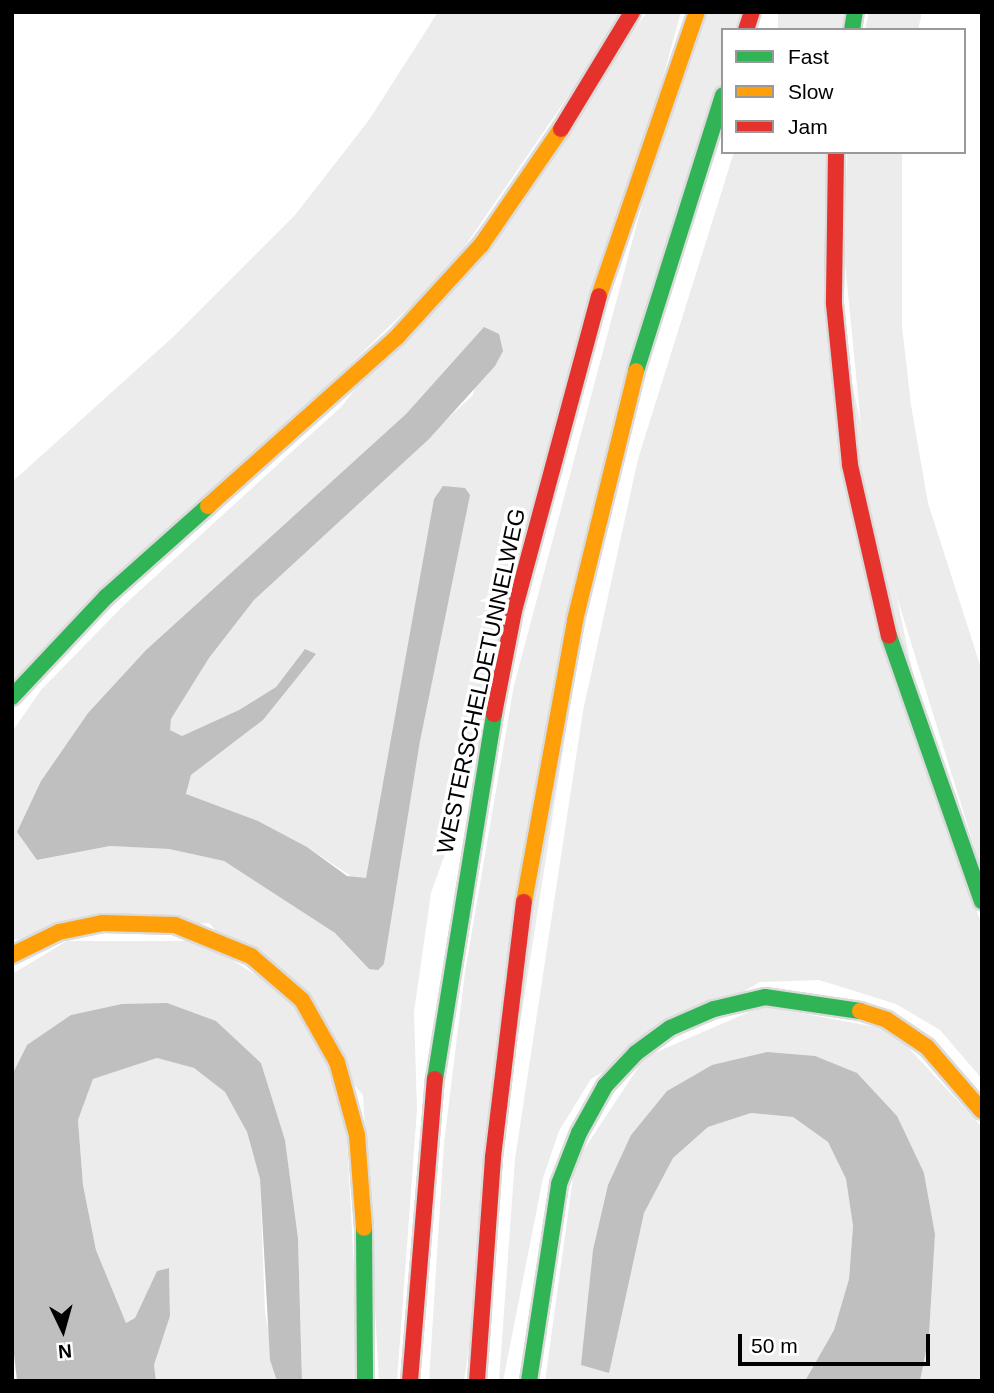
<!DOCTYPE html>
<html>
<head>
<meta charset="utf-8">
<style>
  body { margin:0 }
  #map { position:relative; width:994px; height:1393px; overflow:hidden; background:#fff; font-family:Arial,sans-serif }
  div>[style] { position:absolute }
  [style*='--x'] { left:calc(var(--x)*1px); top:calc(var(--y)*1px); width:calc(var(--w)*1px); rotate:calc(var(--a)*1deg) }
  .green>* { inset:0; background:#ececec; transform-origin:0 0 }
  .water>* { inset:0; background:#bfbfbf }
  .roads { filter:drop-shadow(2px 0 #dbdbdb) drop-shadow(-2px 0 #dbdbdb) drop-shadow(0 2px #dbdbdb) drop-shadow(0 -2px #dbdbdb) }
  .fast>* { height:16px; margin:-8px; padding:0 8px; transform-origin:8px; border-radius:8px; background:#30b455 }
  .slow>* { height:16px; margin:-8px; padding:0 8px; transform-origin:8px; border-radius:8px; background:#ff9f0a }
  .jam>* { height:16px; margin:-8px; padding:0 8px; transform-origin:8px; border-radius:8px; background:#e5322d }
  span { translate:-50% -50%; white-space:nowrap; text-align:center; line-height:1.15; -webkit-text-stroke:7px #fff; paint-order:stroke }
  .street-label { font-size:23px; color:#000 }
  .frame { position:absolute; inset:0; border:14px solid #000; pointer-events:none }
  .legend { position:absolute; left:721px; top:28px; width:245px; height:126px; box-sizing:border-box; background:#fff; border:2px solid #999; margin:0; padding:9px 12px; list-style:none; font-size:21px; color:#000 }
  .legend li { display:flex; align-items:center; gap:14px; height:35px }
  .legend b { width:35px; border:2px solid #999 }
  .north { position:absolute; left:28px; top:1295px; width:70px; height:70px; -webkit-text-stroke:5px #fff; paint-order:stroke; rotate:175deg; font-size:19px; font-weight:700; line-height:28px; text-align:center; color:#000 }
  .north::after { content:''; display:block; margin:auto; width:24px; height:32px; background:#000; clip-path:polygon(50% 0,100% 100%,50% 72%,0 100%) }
  .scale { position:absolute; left:738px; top:1334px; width:192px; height:32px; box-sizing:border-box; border:4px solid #000; border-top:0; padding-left:9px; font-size:21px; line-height:24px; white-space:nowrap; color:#000; -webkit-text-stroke:5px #fff; paint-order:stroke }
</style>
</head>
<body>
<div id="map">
  <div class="green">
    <div style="clip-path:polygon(438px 12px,626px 12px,450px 268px,12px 690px,12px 482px,174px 336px,295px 215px,369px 120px)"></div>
    <div style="clip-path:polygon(evenodd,647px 12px,681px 12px,460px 812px,431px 893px,414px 1012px,417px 1110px,397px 1381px,379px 1381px,363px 1095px,209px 923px,12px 940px,12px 732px,41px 690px,124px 605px,342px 406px,647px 12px,484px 328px,473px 395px,254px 600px,209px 658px,171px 719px,169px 730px,182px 736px,239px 710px,276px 687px,305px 649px,263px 720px,191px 775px,186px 795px,307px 847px,355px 879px,366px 878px,420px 741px,384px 964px,378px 969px,369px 969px,335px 933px,224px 861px,169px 849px,110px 846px,38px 860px,41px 781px,88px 713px,146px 650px,406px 414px,484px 328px)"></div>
    <div style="clip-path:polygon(705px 12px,747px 12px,741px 30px,723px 30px,723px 80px,613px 431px,464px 1381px,429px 1381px,444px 1143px,465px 972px,514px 685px,647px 186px)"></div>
    <div style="left:778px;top:12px;width:67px;height:19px"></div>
    <div style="clip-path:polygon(869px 12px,922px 12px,918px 30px,865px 30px)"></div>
    <div style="clip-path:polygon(734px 152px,828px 152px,825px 253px,945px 828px,982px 925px,982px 1079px,940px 1030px,896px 1004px,819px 980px,760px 982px,591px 1079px,559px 1131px,543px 1178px,503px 1381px,499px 1381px,515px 1159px,583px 711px,638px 459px)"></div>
    <div style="clip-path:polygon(847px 152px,902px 152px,902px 326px,911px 405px,928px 503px,982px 671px,982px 872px,869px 507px,844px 253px)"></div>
    <div style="clip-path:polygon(67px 941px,203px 941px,293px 999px,345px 1100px,360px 1381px,302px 1381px,298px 1238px,285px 1140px,261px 1063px,216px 1021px,27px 1045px,12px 1075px,12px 974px)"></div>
    <div style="clip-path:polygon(763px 1006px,892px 1030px,982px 1127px,982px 1381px,920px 1381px,929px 1336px,935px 1234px,924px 1173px,712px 1065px,668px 1091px,631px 1135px,624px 1289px,644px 1213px,673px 1157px,708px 1127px,751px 1113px,793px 1117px,828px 1142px,846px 1179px,853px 1226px,849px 1279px,834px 1330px,805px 1381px,545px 1381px,575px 1163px,645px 1057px)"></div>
    <div style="clip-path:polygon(157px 1058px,194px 1068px,225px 1092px,247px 1132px,260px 1179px,265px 1312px,277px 1381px,156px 1381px,154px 1365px,170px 1316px,169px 1268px,157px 1271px,135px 1318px,126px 1323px,96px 1250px,83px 1185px,78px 1120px,93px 1079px)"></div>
  </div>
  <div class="water">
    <div style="clip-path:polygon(484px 327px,499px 334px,503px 351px,495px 366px,429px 439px,254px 600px,209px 658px,171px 719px,170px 730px,182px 736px,239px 710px,276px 687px,305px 649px,316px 654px,263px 720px,191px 775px,186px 794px,258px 821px,307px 847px,347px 876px,366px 878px,434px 499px,443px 486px,465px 488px,470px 495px,420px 741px,384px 964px,378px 970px,369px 969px,335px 933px,224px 861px,169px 849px,110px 846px,37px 860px,17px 832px,41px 781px,88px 713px,146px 650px,406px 414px)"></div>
    <div style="clip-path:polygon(167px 1003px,216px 1021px,261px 1063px,285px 1140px,298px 1238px,302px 1381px,277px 1381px,270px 1360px,260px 1179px,247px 1132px,225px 1092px,194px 1068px,157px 1058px,93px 1079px,78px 1120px,83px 1185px,96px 1250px,126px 1323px,135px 1318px,157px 1271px,169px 1268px,170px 1316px,154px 1365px,156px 1381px,17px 1381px,12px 1336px,12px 1075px,27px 1045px,71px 1015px,122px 1004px)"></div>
    <div style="clip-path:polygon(767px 1052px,815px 1056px,857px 1073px,897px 1116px,924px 1173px,935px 1234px,929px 1336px,920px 1381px,805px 1381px,834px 1330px,849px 1279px,853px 1226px,846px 1179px,828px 1142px,793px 1117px,751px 1113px,708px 1127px,673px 1158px,644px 1213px,609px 1373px,581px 1365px,593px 1250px,608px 1185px,631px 1135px,667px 1091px,712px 1065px)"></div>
  </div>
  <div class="roads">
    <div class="fast">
      <div style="--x:852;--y:30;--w:18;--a:-81"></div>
      <div style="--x:636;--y:371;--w:289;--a:-72.5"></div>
      <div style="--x:889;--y:636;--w:281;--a:70.7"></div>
      <div style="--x:12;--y:697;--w:137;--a:-46.8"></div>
      <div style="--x:106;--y:597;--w:137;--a:-41.7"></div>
      <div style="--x:435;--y:1079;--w:370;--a:-80.8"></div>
      <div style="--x:364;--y:1228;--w:153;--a:89.6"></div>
      <div style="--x:529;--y:1381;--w:199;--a:-81.3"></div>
      <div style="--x:559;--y:1184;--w:55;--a:-68.6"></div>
      <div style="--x:579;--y:1133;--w:54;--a:-61"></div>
      <div style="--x:605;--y:1086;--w:45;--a:-46.8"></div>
      <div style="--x:636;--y:1053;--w:42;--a:-36.3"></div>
      <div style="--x:670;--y:1028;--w:48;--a:-23.4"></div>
      <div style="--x:714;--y:1009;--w:52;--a:-13.2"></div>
      <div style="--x:765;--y:997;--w:96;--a:8.4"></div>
    </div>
    <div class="slow">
      <div style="--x:599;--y:296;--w:300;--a:-71"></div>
      <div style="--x:208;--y:506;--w:254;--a:-41.8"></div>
      <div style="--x:397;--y:337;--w:126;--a:-47.6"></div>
      <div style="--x:482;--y:244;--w:140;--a:-55.5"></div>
      <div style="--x:524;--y:902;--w:287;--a:-79.7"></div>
      <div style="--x:575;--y:620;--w:256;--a:-76.2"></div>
      <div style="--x:12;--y:955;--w:52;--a:-26.1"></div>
      <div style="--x:59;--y:932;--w:45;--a:-11.6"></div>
      <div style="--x:103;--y:923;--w:72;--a:1.6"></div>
      <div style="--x:175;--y:925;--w:82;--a:22.2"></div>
      <div style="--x:251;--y:956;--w:67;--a:40.8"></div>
      <div style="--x:302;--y:1000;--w:71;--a:60.6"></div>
      <div style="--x:337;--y:1062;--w:76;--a:74.7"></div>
      <div style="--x:357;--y:1135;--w:93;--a:85.7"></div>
      <div style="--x:860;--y:1011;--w:28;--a:18"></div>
      <div style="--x:887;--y:1020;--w:48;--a:34"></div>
      <div style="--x:927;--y:1047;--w:84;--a:49.3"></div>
    </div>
    <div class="jam">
      <div style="--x:746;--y:30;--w:19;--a:-72"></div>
      <div style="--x:561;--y:129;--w:137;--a:-58.7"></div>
      <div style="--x:836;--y:152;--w:152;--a:90.8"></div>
      <div style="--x:834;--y:304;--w:162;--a:84.3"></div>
      <div style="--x:850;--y:465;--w:175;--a:77.2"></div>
      <div style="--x:494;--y:714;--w:105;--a:-79"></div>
      <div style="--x:514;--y:611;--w:326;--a:-74.9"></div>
      <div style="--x:410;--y:1381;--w:303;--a:-85.3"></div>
      <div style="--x:477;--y:1381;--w:225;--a:-85.9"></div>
      <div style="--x:493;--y:1157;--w:257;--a:-83.1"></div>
    </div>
  </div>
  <div class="street-label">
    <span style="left:481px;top:681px;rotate:-78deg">WESTERSCHELDETUNNELWEG</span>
  </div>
  <div class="frame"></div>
  <ul class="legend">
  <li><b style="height:9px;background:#30b455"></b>Fast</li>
  <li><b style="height:9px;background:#ff9f0a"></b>Slow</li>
  <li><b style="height:9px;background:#e5322d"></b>Jam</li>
  </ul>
  <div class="north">N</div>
  <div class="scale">50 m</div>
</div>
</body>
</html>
